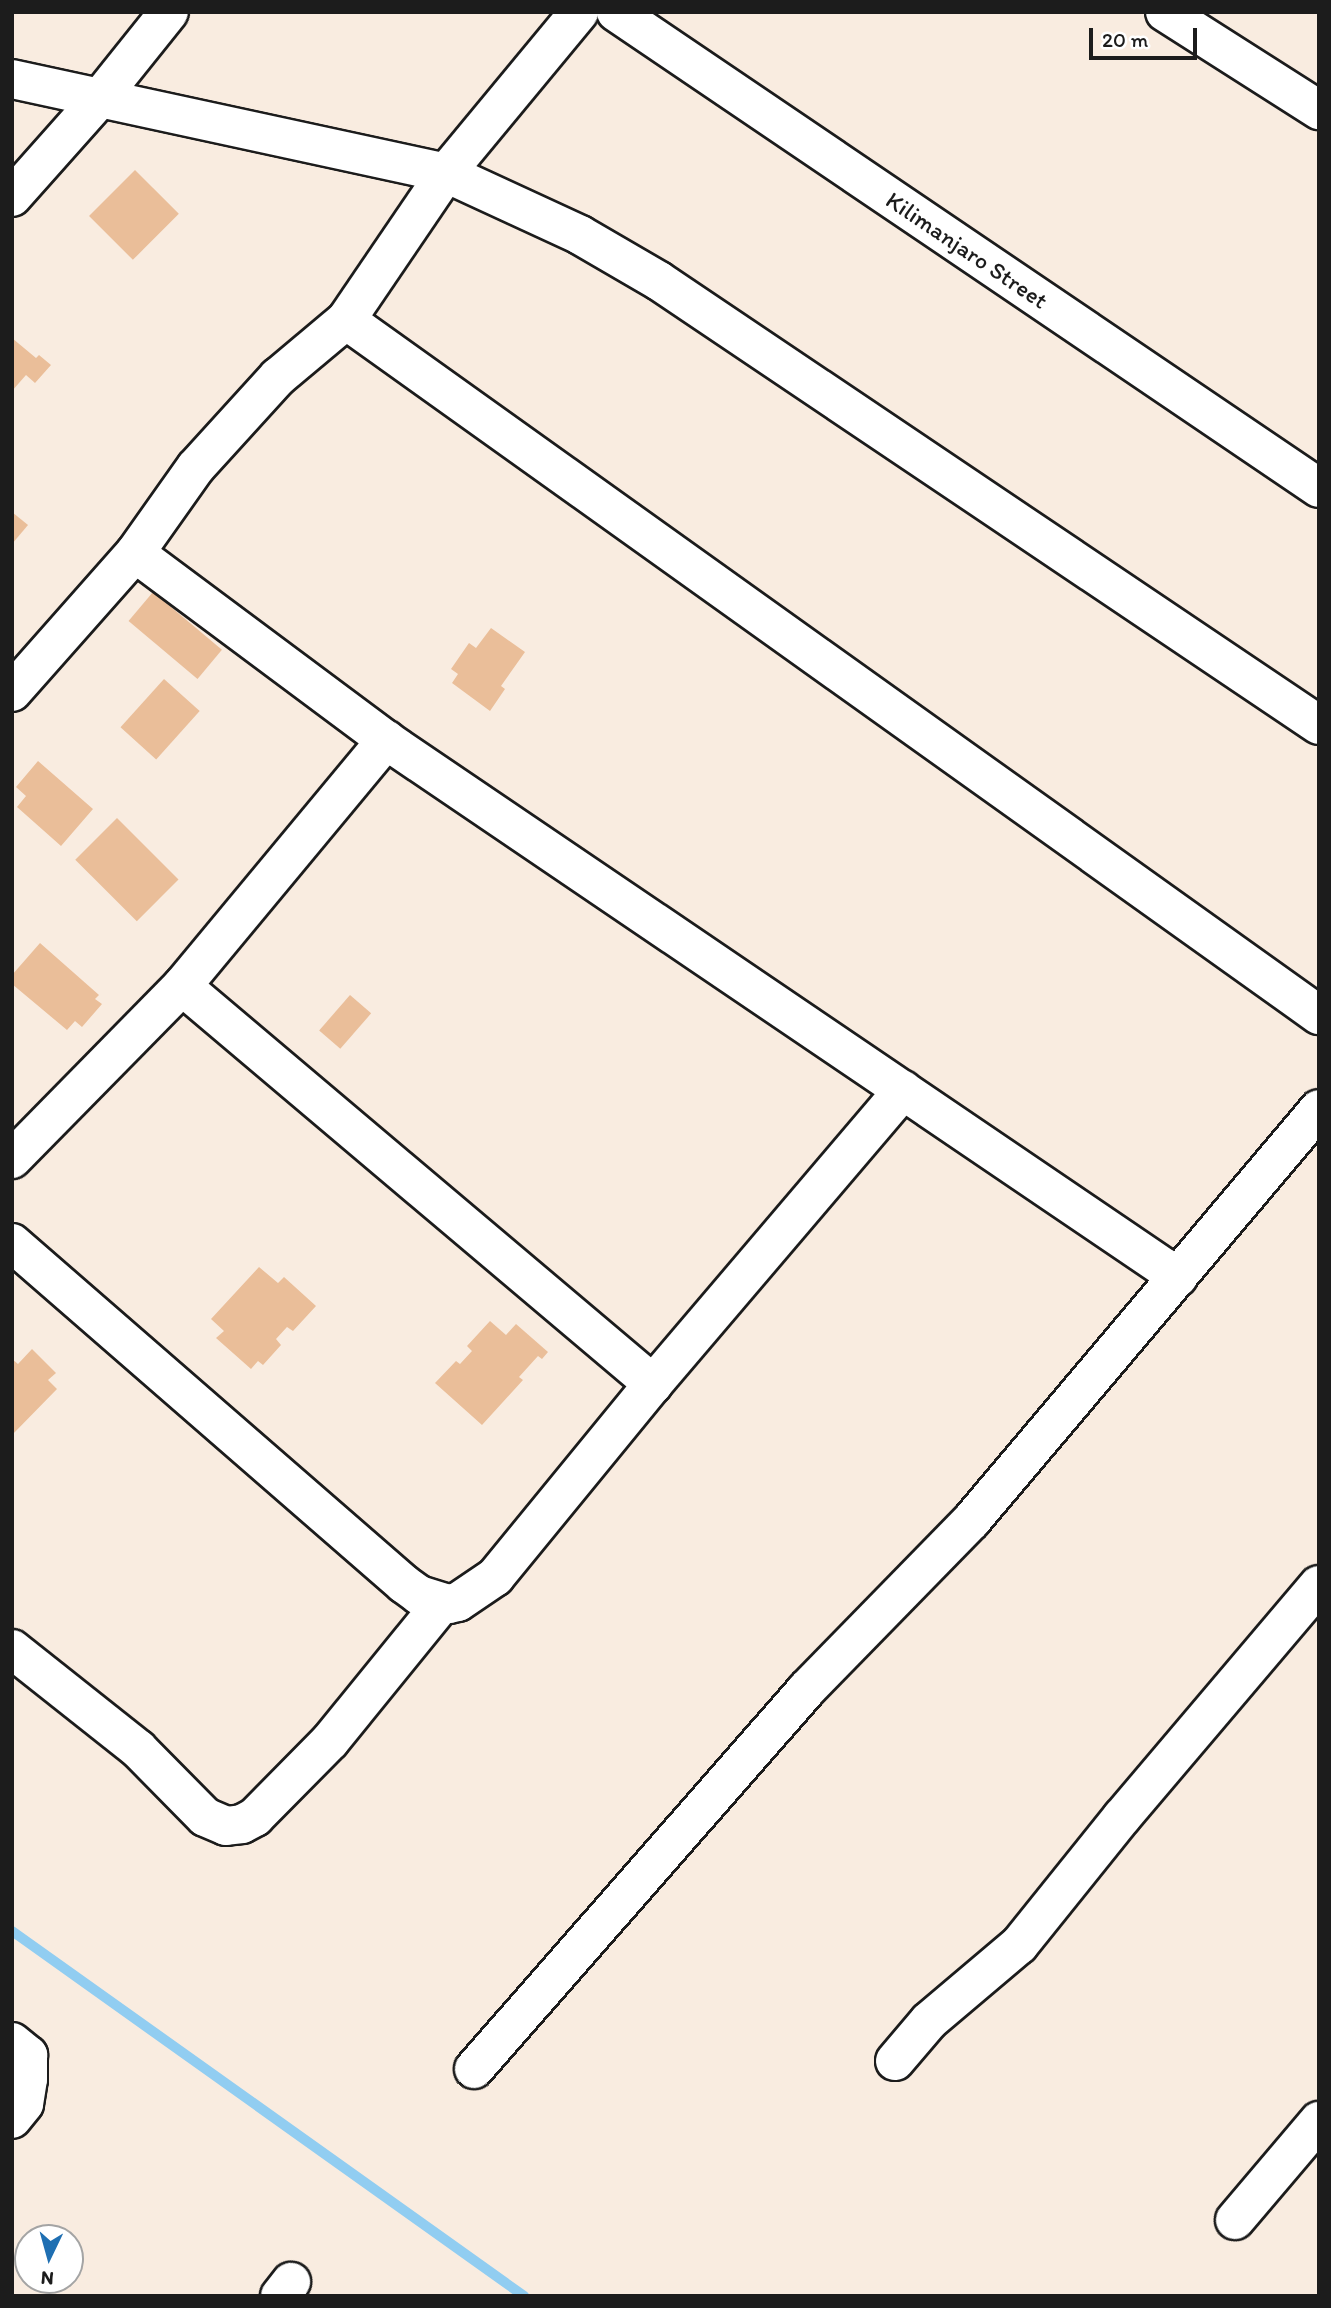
<!DOCTYPE html>
<html>
<head>
<meta charset="utf-8">
<style>
  body { margin:0 }
  #map { position:relative; width:1331px; height:2308px; overflow:hidden; background:#f9ece0; font-family:Itim,sans-serif }
  div>[style] { position:absolute }
  [style*='--x'] { left:calc(var(--x)*1px); top:calc(var(--y)*1px); width:calc(var(--w)*1px); rotate:calc(var(--a)*1deg) }
  .stream>* { height:10px; margin:-5px; padding:0 5px; transform-origin:5px; border-radius:5px; background:#91cdf1 }
  .building>* { inset:0; background:#eabe99; transform-origin:0 0 }
  .roads { filter:drop-shadow(2px 0 #1c1c1c) drop-shadow(-2px 0 #1c1c1c) drop-shadow(0 2px #1c1c1c) drop-shadow(0 -2px #1c1c1c) }
  .minor>* { height:38px; margin:-19px; padding:0 19px; transform-origin:19px; border-radius:19px; background:#fff }
  span { translate:-50% -50%; white-space:nowrap; text-align:center; line-height:1.15; -webkit-text-stroke:5px #fff; paint-order:stroke }
  .street-label { font-size:24px; color:#1c1c1c }
  .frame { position:absolute; inset:0; border:14px solid #1c1c1c; pointer-events:none }
  .north { position:absolute; left:14px; top:2224px; width:70px; height:70px; box-sizing:border-box; background:#fff; border:2px solid #a4a4a4; border-radius:50%; rotate:185deg; font-size:19px; font-weight:700; line-height:28px; text-align:center; color:#1c1c1c }
  .north::after { content:''; display:block; margin:auto; width:24px; height:32px; background:#1f6fb2; clip-path:polygon(50% 0,100% 100%,50% 72%,0 100%) }
  .scale { position:absolute; left:1089px; top:28px; width:108px; height:32px; box-sizing:border-box; border:4px solid #1c1c1c; border-top:0; padding-left:9px; font-size:21px; line-height:24px; white-space:nowrap; color:#1c1c1c; -webkit-text-stroke:5px #fff; paint-order:stroke }
</style>
</head>
<body>
<div id="map">
  <div class="stream">
    <div style="--x:12;--y:1931;--w:629;--a:35.48"></div>
  </div>
  <div class="building">
    <div style="left:135px;top:170px;width:62px;height:65px;rotate:45deg"></div>
    <div style="clip-path:polygon(12px 338px,36px 358px,39px 355px,51px 365px,35px 383px,26px 375px,12px 391px)"></div>
    <div style="clip-path:polygon(12px 512px,28px 525px,12px 544px)"></div>
    <div style="left:153px;top:592px;width:90px;height:38px;rotate:40deg"></div>
    <div style="clip-path:polygon(491px 628px,525px 652px,501px 686px,505px 689px,490px 711px,452px 683px,458px 674px,451px 669px,469px 643px,476px 648px)"></div>
    <div style="left:164px;top:679px;width:48px;height:65px;rotate:42deg"></div>
    <div style="clip-path:polygon(38px 761px,93px 809px,61px 846px,17px 807px,26px 796px,16px 787px)"></div>
    <div style="left:117px;top:818px;width:87px;height:59px;rotate:45deg"></div>
    <div style="clip-path:polygon(40px 943px,99px 995px,95px 999px,102px 1004px,82px 1027px,75px 1021px,67px 1030px,12px 984px,12px 975px)"></div>
    <div style="left:350px;top:995px;width:28px;height:47px;rotate:41deg"></div>
    <div style="clip-path:polygon(259px 1267px,278px 1283px,284px 1277px,316px 1306px,293px 1331px,287px 1327px,276px 1339px,281px 1345px,263px 1365px,258px 1361px,251px 1369px,216px 1338px,224px 1331px,211px 1319px)"></div>
    <div style="clip-path:polygon(490px 1321px,506px 1335px,516px 1324px,548px 1352px,542px 1359px,538px 1356px,519px 1377px,523px 1380px,482px 1425px,435px 1383px,456px 1361px,460px 1364px,472px 1351px,467px 1346px)"></div>
    <div style="clip-path:polygon(32px 1349px,56px 1373px,48px 1380px,57px 1389px,12px 1435px,12px 1359px,18px 1364px)"></div>
  </div>
  <div class="roads">
    <div class="minor">
      <div style="--x:616;--y:12;--w:849;--a:34.1"></div>
      <div style="--x:1165;--y:12;--w:183;--a:32.5"></div>
      <div style="--x:12;--y:79;--w:444;--a:12.2"></div>
      <div style="--x:446;--y:173;--w:148;--a:24.8"></div>
      <div style="--x:580;--y:235;--w:91;--a:30.2"></div>
      <div style="--x:659;--y:281;--w:795;--a:33.93"></div>
      <div style="--x:12;--y:197;--w:132;--a:-48.4"></div>
      <div style="--x:100;--y:98;--w:110;--a:-51.3"></div>
      <div style="--x:346;--y:320;--w:1196;--a:35.54"></div>
      <div style="--x:135;--y:553;--w:105;--a:-54.7"></div>
      <div style="--x:196;--y:467;--w:122;--a:-47.7"></div>
      <div style="--x:278;--y:377;--w:89;--a:-40"></div>
      <div style="--x:346;--y:320;--w:178;--a:-55.8"></div>
      <div style="--x:446;--y:173;--w:209;--a:-50.4"></div>
      <div style="--x:12;--y:692;--w:186;--a:-48.5"></div>
      <div style="--x:135;--y:553;--w:313;--a:36.7"></div>
      <div style="--x:386;--y:740;--w:957;--a:34.14"></div>
      <div style="--x:182;--y:986;--w:617;--a:40.2"></div>
      <div style="--x:12;--y:1159;--w:243;--a:-45.5"></div>
      <div style="--x:182;--y:986;--w:320;--a:-50.3"></div>
      <div style="--x:12;--y:1243;--w:520;--a:41.02"></div>
      <div style="--x:404;--y:1584;--w:19;--a:36"></div>
      <div style="--x:419;--y:1595;--w:31;--a:17"></div>
      <div style="--x:449;--y:1604;--w:9;--a:-13"></div>
      <div style="--x:458;--y:1602;--w:45;--a:-34"></div>
      <div style="--x:495;--y:1577;--w:249;--a:-50.7"></div>
      <div style="--x:653;--y:1384;--w:386;--a:-49.6"></div>
      <div style="--x:12;--y:1649;--w:161;--a:38.4"></div>
      <div style="--x:138;--y:1749;--w:95;--a:45.4"></div>
      <div style="--x:205;--y:1817;--w:23;--a:23"></div>
      <div style="--x:226;--y:1826;--w:16;--a:-7"></div>
      <div style="--x:242;--y:1824;--w:15;--a:-28"></div>
      <div style="--x:255;--y:1817;--w:107;--a:-45.4"></div>
      <div style="--x:330;--y:1741;--w:178;--a:-50.9"></div>
      <div style="--x:12;--y:2042;--w:21;--a:39"></div>
      <div style="--x:28;--y:2055;--w:24;--a:90"></div>
      <div style="--x:28;--y:2079;--w:25;--a:99"></div>
      <div style="--x:24;--y:2104;--w:19;--a:129"></div>
      <div style="--x:895;--y:2061;--w:52;--a:-49.6"></div>
      <div style="--x:929;--y:2021;--w:118;--a:-40.2"></div>
      <div style="--x:1019;--y:1945;--w:164;--a:-51.2"></div>
      <div style="--x:1122;--y:1817;--w:304;--a:-49.7"></div>
      <div style="--x:474;--y:2069;--w:505;--a:-48.77"></div>
      <div style="--x:807;--y:1689;--w:235;--a:-45.7"></div>
      <div style="--x:971;--y:1521;--w:539;--a:-49.81"></div>
      <div style="--x:1235;--y:2220;--w:130;--a:-49.7"></div>
      <div style="--x:280;--y:2296;--w:18;--a:-52"></div>
    </div>
  </div>
  <div class="street-label">
    <span style="left:967px;top:250px;rotate:34deg">Kilimanjaro Street</span>
  </div>
  <div class="frame"></div>
  <div class="north">N</div>
  <div class="scale">20 m</div>
</div>
</body>
</html>
